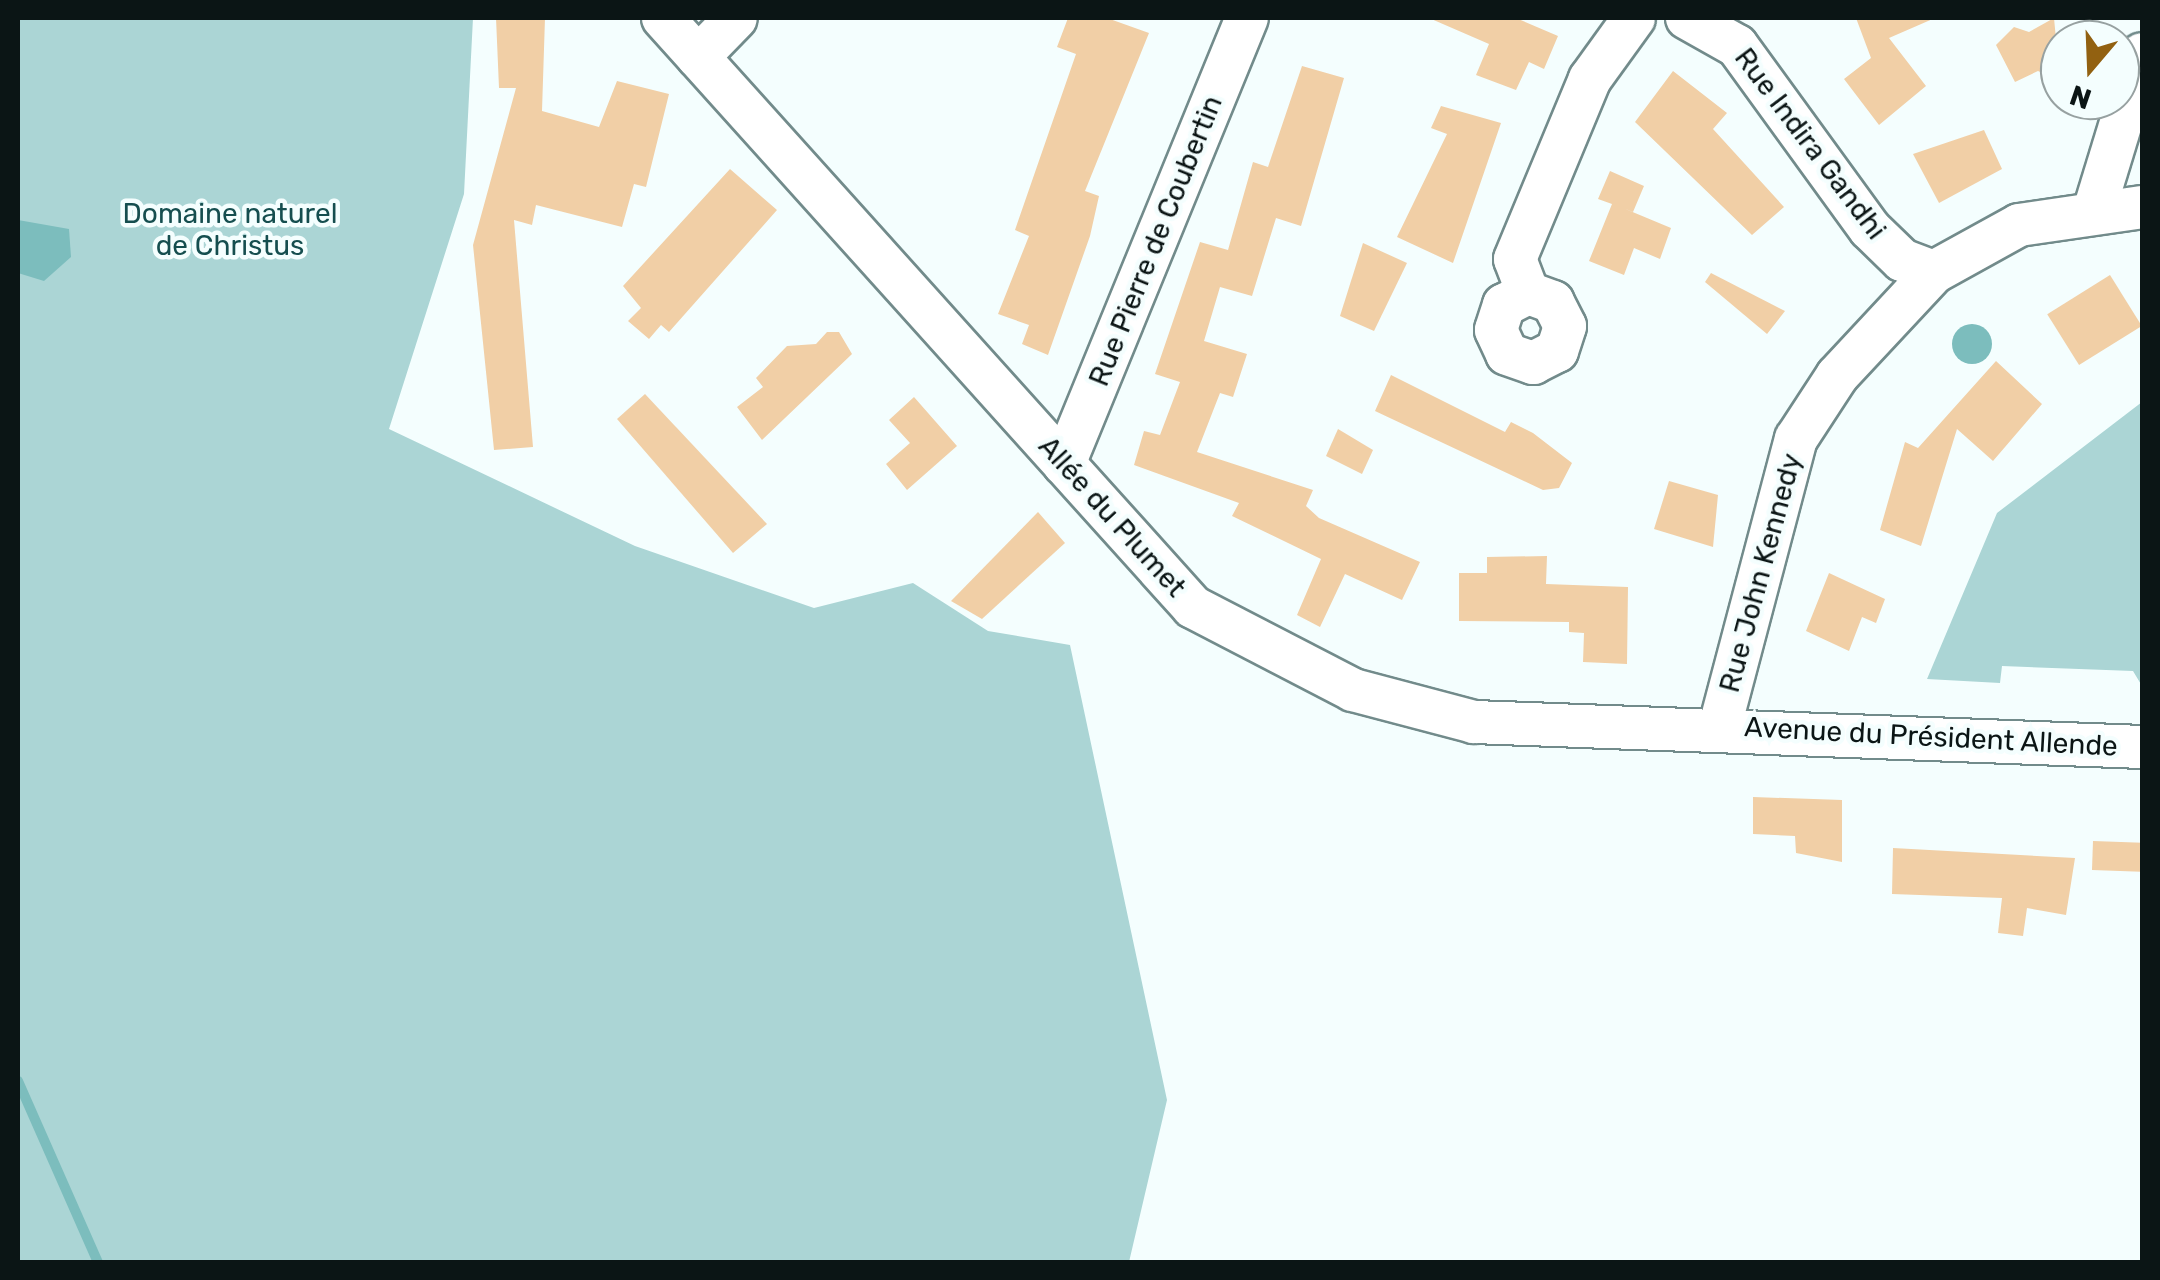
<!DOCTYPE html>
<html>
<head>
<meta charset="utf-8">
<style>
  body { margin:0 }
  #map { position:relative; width:2160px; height:1280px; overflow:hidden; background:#f4fefe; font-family:Rubik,sans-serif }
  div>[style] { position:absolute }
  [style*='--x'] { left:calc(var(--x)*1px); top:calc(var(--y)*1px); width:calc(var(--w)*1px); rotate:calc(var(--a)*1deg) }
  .green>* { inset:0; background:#abd5d5 }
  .water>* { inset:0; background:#7cbdbd }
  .round { border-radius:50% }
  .stream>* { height:10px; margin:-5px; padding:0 5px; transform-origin:5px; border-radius:5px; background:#7cbdbd }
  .building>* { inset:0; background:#f1cfa6; transform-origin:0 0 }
  .roads { filter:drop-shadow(2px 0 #728b8b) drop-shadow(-2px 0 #728b8b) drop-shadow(0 2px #728b8b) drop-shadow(0 -2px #728b8b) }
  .minor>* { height:42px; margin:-21px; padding:0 21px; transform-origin:21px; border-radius:21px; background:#fff }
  span { translate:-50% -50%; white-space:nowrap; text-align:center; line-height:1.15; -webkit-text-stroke:9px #f4fefe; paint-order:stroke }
  .street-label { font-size:28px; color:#0b1515 }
  .park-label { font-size:28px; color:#154e4f }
  .frame { position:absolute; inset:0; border:20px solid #0b1515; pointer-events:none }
  .north { position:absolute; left:2040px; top:20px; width:100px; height:100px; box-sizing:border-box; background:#f4fefe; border:2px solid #97a1a1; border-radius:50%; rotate:199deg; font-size:28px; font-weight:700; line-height:40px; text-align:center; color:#0b1515 }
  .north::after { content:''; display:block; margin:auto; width:35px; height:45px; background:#926111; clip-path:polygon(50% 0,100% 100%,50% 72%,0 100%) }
</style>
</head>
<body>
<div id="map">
  <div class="green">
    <div style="clip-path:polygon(18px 18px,473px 18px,464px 194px,389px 429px,635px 546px,814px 608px,913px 583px,988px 631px,1070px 645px,1167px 1100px,1129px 1262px,18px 1262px)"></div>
    <div style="clip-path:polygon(2142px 402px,2142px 686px,2133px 671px,2002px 666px,2000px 683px,1927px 679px,1997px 513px)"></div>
  </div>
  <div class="water">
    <div style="clip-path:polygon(18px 220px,69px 229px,71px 257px,44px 281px,18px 273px)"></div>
    <div class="round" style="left:1952px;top:324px;width:40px;height:40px"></div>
  </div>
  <div class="stream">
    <div style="--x:18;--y:1081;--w:198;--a:66.2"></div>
  </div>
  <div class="building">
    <div style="clip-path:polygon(496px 18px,545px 18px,542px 111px,599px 127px,617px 81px,669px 94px,646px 187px,634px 184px,622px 227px,536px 205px,532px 225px,514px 220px,533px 447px,494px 450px,473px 245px,516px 88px,499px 88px)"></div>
    <div style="clip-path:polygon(1068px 18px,1107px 18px,1149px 33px,1085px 191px,1099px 196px,1090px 236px,1048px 355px,1022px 344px,1029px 325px,998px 314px,1029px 236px,1015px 230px,1076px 54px,1057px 47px)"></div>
    <div style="clip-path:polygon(1429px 18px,1516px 18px,1558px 36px,1544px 69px,1529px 62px,1516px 90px,1476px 75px,1489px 44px)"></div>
    <div style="clip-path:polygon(1856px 18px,1935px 18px,1889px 38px,1926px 86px,1879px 125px,1844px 79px,1871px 58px)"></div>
    <div style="clip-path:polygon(2054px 18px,2060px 81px,2038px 71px,2015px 82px,1996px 45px,2014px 27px,2029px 32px)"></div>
    <div style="clip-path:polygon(1302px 66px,1344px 78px,1301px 226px,1276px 218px,1252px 296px,1220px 287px,1204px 341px,1247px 354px,1233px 397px,1220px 393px,1197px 452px,1313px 490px,1306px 506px,1319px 518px,1420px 562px,1402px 600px,1345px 574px,1320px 627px,1297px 615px,1321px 559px,1232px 516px,1239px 503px,1134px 465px,1144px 431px,1160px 435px,1180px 382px,1155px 374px,1200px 242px,1228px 250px,1253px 162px,1268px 167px)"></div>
    <div style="clip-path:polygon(1673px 71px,1727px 113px,1713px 129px,1784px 207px,1752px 235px,1635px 122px)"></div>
    <div style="clip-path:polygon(1441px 106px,1501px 123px,1453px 263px,1397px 237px,1447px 134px,1431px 128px)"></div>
    <div style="clip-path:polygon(1984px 130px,2002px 169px,1939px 203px,1913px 154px)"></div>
    <div style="clip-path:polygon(730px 169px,777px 210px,669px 332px,661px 325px,649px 339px,628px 321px,641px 308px,623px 286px)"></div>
    <div style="clip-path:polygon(1610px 171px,1644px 186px,1633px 212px,1623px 208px,1671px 228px,1660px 259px,1634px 248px,1624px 275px,1589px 261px,1612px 204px,1598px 199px)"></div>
    <div style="clip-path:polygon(1363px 243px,1407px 263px,1374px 331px,1340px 316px)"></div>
    <div style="clip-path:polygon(1711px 273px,1785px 311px,1767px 334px,1705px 282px)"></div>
    <div style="left:2110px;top:275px;width:60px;height:74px;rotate:58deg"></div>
    <div style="clip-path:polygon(827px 332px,839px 332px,852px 354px,762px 440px,737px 407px,763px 387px,756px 378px,787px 346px,816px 344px)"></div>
    <div style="clip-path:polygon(1996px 361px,2042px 404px,1993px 461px,1957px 429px,1921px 546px,1880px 530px,1905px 442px,1918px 448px)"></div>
    <div style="clip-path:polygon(1391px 375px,1505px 432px,1511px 422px,1533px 433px,1572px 463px,1559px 488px,1543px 490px,1375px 411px)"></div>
    <div style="clip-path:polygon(645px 394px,767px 524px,733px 553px,617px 419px)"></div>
    <div style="clip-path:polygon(914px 397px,957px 446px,907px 490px,886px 464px,910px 443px,889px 420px)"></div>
    <div style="clip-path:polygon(1338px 429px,1373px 450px,1362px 474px,1326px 456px)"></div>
    <div style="clip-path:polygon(1669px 481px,1718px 495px,1713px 547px,1654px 529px)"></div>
    <div style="clip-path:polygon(1038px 512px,1065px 543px,982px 619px,951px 601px)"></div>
    <div style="clip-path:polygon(1547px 556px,1546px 584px,1628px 587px,1627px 664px,1583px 662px,1584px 633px,1569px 632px,1569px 622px,1459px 621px,1459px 573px,1487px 573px,1487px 557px)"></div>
    <div style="clip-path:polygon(1829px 573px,1885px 599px,1876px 623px,1862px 617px,1849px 651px,1806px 631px)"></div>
    <div style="clip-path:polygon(1753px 797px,1842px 800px,1842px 862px,1796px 853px,1795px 836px,1753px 834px)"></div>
    <div style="left:2093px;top:841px;width:49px;height:29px;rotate:2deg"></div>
    <div style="clip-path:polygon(1893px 848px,2075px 858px,2066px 915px,2027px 908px,2023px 936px,1998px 933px,2002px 898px,1892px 894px)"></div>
  </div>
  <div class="roads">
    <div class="minor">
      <div style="--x:663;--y:18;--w:792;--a:48.02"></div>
      <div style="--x:1193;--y:607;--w:180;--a:27.4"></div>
      <div style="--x:1353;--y:690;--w:125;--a:14.8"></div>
      <div style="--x:1474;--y:722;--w:668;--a:2.14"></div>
      <div style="--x:1687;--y:18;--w:57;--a:29.2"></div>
      <div style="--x:1737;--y:46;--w:226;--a:54"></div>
      <div style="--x:1870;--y:229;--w:45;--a:44.1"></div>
      <div style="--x:1902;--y:260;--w:34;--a:21"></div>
      <div style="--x:698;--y:57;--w:54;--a:-45.7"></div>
      <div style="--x:2094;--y:211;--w:164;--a:-73"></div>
      <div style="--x:1528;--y:293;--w:27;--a:153"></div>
      <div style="--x:1504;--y:305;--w:26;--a:108"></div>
      <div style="--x:1496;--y:330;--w:26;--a:65"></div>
      <div style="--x:1507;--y:354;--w:28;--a:19"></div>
      <div style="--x:1533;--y:363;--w:27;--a:-27"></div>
      <div style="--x:1557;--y:351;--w:26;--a:-72"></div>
      <div style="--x:1565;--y:326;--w:27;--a:-117"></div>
      <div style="--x:1553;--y:302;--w:27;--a:-160"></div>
      <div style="--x:1528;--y:293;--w:36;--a:-111"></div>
      <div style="--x:1515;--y:259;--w:195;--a:-67.4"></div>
      <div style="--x:1590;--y:79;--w:75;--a:-54.2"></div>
      <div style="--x:1064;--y:464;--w:482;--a:-67.7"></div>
      <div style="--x:1720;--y:726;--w:297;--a:-75.2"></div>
      <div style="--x:1796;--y:439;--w:75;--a:-56.9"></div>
      <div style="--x:1837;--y:376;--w:142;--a:-47"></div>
      <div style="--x:1934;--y:272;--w:97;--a:-28.9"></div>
      <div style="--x:2019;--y:225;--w:124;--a:-8.3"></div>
    </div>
  </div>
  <div class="street-label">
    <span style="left:1810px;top:144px;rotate:53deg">Rue Indira Gandhi</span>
    <span style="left:1156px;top:241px;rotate:-68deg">Rue Pierre de Coubertin</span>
    <span style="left:1112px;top:517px;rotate:48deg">Allée du Plumet</span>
    <span style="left:1761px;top:573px;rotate:-75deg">Rue John Kennedy</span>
    <span style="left:1931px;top:737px;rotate:3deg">Avenue du Président Allende</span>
  </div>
  <div class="park-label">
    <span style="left:230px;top:230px">Domaine naturel<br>de Christus</span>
  </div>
  <div class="frame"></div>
  <div class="north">N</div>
</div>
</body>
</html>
